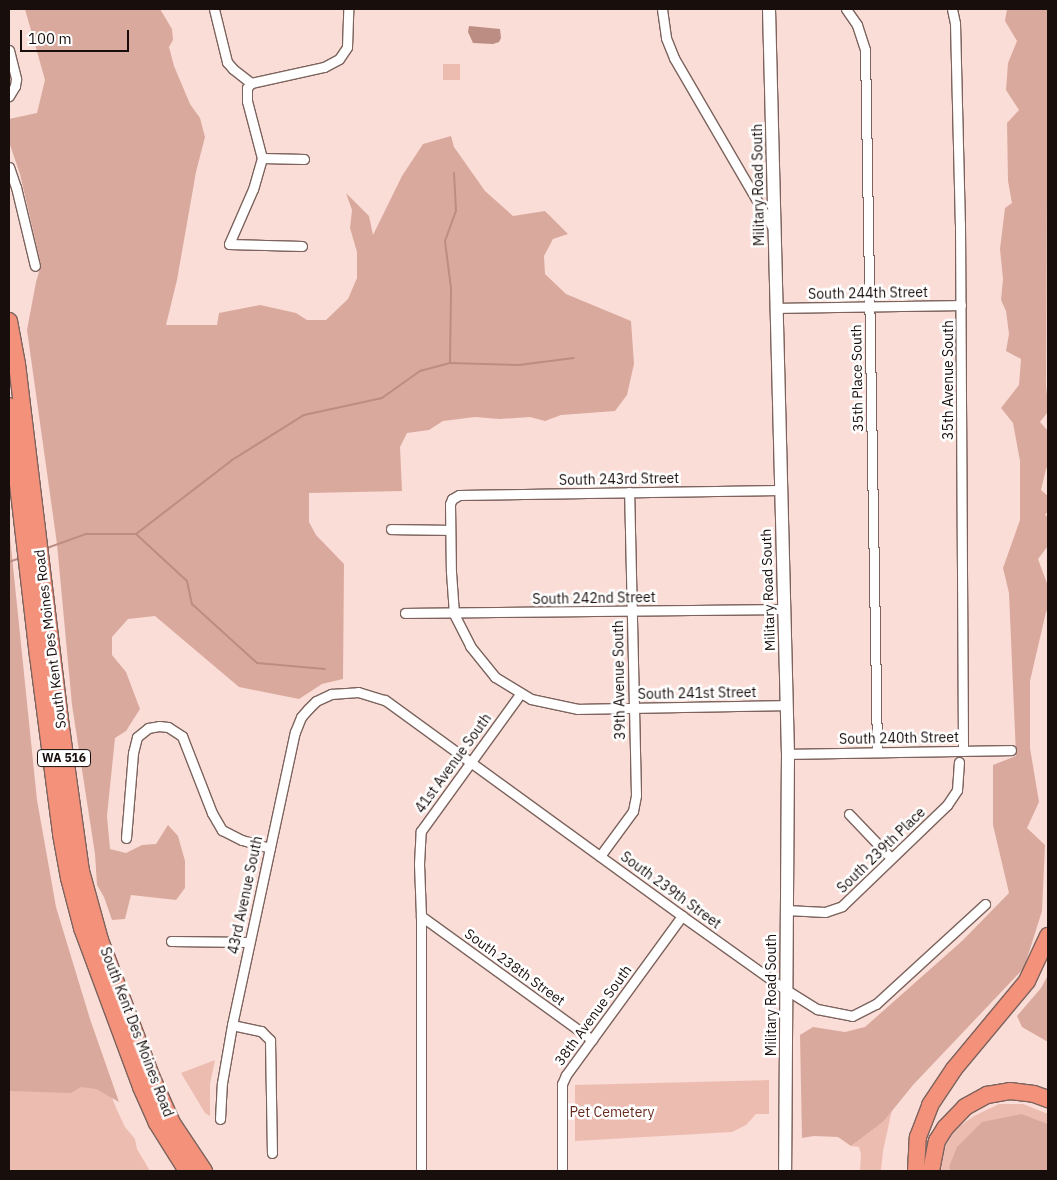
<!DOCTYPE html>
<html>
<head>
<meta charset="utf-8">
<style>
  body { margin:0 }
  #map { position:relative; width:1057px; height:1180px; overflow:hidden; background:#faddd6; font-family:"IBM Plex Sans",sans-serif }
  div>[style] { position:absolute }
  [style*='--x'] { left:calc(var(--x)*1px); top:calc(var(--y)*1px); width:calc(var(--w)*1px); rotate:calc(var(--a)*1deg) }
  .green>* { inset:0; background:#edbcb1; transform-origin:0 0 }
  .forest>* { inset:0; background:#daa99e }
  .water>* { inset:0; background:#bc8d82 }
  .stream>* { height:2px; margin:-1px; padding:0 1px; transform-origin:1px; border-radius:1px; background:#bc8d82 }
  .roads { filter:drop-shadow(1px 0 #7c635d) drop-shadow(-1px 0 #7c635d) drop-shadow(0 1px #7c635d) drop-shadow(0 -1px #7c635d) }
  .street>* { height:9px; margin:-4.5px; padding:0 4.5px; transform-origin:4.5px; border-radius:4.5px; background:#fff }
  .secondary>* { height:12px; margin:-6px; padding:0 6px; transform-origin:6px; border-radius:6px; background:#fff }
  .highway>* { height:16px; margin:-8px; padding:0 8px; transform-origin:8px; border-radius:8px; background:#f3917b }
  span { translate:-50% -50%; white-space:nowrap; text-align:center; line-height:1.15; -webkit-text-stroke:5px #fff; paint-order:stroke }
  .shield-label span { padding:1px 4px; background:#fff; border:1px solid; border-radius:4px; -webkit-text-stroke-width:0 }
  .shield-label { font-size:12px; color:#180e0c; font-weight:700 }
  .street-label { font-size:14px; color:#180e0c }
  .park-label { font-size:14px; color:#682c1f }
  .frame { position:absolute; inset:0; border:10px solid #180e0c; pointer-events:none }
  .scale { position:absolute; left:20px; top:30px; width:109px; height:22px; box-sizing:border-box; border:2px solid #180e0c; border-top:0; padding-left:6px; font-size:15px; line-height:18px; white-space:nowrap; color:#180e0c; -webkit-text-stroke:4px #fff; paint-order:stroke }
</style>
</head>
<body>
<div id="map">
  <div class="green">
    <div style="left:443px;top:64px;width:17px;height:16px"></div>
    <div style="clip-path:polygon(9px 848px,117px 1110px,125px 1127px,135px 1139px,137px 1149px,150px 1171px,9px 1171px)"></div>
    <div style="clip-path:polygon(215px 1060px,210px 1084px,210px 1116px,205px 1113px,181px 1073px)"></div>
    <div style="clip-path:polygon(769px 1080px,769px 1114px,756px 1114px,746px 1125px,732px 1132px,575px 1141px,575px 1085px)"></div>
    <div style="clip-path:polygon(999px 1104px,1023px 1104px,1048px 1114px,1048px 1124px,1022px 1114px,949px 1167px,950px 1171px,936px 1171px,940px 1156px,954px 1130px,974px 1116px)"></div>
    <div style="clip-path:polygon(892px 1110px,883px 1151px,881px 1171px,860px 1171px,861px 1154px,859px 1147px,851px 1146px,883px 1122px)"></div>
  </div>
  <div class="forest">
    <div style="clip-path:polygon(25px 9px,160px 9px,172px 29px,173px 40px,169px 47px,174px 66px,190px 104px,200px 118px,205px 137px,196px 172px,177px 280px,166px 325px,217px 325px,219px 313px,260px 305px,296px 313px,307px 320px,326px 320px,348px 299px,357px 278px,357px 252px,350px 228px,352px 210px,346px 193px,369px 216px,373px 235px,402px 176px,423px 144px,451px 136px,454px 147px,485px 191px,513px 216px,545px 211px,568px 234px,553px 239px,544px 256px,545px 274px,566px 294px,631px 321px,634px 364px,627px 395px,615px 411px,561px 415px,545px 421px,530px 417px,499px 419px,475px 417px,443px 421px,429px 430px,407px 433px,400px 447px,402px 491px,309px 493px,309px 522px,316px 535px,344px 564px,343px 679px,322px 684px,299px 699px,239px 687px,155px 616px,128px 619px,112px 637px,112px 655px,126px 672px,140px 709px,126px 731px,115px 738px,107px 816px,110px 849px,126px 853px,142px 845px,156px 844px,168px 825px,178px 836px,185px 861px,185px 888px,176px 900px,131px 895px,125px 919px,112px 920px,104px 897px,97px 885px,95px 854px,72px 705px,57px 544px,27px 330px,36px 282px,41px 265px,20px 174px,9px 142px,9px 119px,37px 113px,45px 80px)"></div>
    <div style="clip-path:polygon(1007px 9px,1048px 9px,1046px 386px,1048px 404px,1047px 413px,1040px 422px,1048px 431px,1048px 467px,1046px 469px,1041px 490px,1048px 496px,1048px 511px,1045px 515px,1048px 517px,1048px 546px,1038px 559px,1048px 586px,1048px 609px,1046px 612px,1030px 681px,1030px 748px,1039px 802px,1027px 828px,1045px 845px,1042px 911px,1024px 968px,913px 1085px,883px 1122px,851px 1146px,838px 1137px,814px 1136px,802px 1138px,800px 1035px,813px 1027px,845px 1032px,865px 1027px,962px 941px,1009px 893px,993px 825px,993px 765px,1016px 756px,1009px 593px,1003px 568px,1020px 520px,1020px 461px,1013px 423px,1001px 408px,1019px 385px,1021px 359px,1006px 351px,1009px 334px,1006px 311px,1001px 300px,1003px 279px,1000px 249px,1005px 208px,1012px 203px,1008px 181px,1007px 123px,1019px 110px,1006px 90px,1008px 63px,1017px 41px,1005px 21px)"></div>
    <div style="clip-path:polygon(9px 527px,37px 800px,56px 907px,90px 1019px,119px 1102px,96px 1089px,81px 1087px,71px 1093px,9px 1091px)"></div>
    <div style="clip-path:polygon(1048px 975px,1048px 1042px,1022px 1027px,1017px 1016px,1041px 988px)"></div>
    <div style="clip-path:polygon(1022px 1114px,1048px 1124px,1048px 1171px,950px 1171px,949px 1167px,957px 1147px,982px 1122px)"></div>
  </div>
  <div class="water">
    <div style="clip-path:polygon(469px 26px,500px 29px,501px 38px,499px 42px,493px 44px,473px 43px,468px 32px)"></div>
  </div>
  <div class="stream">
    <div style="--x:450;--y:363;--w:75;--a:-89.2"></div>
    <div style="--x:451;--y:288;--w:47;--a:-97.3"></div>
    <div style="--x:445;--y:241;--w:32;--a:-70"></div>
    <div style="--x:456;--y:211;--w:38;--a:-93"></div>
    <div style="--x:136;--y:534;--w:69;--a:42.7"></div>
    <div style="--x:187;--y:581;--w:24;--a:78"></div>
    <div style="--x:192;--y:604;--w:88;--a:42.2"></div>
    <div style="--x:257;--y:663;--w:68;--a:5"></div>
    <div style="--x:47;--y:548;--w:41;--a:-19.7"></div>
    <div style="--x:86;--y:534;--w:50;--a:0"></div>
    <div style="--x:136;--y:534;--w:121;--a:-37.6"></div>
    <div style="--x:232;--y:460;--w:85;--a:-32"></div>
    <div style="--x:304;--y:415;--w:80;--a:-12.3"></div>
    <div style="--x:382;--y:398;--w:47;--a:-35.4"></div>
    <div style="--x:420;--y:371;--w:31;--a:-15"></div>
    <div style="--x:450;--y:363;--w:69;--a:1.7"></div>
    <div style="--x:519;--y:365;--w:55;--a:-7.3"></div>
    <div style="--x:9;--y:562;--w:12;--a:-20"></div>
  </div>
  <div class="roads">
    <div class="street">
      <div style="--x:214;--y:9;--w:55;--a:76.2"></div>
      <div style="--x:227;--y:62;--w:9;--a:49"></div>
      <div style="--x:233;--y:69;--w:23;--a:38"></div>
      <div style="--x:662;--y:9;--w:29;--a:82"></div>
      <div style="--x:666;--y:38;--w:22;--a:68"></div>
      <div style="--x:674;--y:58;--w:199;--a:59.8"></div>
      <div style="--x:846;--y:9;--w:19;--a:55"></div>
      <div style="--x:857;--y:25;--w:26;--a:72"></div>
      <div style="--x:865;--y:50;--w:702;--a:89.02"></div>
      <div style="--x:952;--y:9;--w:14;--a:78"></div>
      <div style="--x:955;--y:23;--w:201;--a:88.6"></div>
      <div style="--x:960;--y:224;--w:527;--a:89.67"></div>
      <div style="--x:9;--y:50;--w:30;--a:76"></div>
      <div style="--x:16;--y:79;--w:7;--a:98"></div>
      <div style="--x:15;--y:86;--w:12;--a:121"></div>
      <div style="--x:251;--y:83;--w:6;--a:129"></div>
      <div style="--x:247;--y:88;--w:13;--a:90"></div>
      <div style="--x:247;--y:101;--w:59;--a:75.3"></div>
      <div style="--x:262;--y:158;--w:32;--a:106"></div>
      <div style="--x:253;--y:189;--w:60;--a:113.6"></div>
      <div style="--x:229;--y:244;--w:73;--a:1.6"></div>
      <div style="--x:251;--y:83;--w:75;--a:-12.4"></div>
      <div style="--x:324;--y:67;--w:17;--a:-28"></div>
      <div style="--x:339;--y:59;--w:14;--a:-56"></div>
      <div style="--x:347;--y:47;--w:38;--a:-88"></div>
      <div style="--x:262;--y:158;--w:42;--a:1.4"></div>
      <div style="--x:9;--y:167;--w:21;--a:71"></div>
      <div style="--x:16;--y:187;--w:81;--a:76.5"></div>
      <div style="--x:776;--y:308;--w:185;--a:-0.9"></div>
      <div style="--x:780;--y:490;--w:321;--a:179.1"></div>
      <div style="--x:459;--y:495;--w:8;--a:150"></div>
      <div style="--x:452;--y:499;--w:5;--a:112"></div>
      <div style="--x:450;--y:504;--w:68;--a:89.2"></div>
      <div style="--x:451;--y:572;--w:42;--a:85.9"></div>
      <div style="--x:454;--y:614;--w:36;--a:63"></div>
      <div style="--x:470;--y:646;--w:40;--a:51"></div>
      <div style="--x:495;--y:677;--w:42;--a:31.4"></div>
      <div style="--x:531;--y:699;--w:48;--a:12"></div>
      <div style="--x:578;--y:709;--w:209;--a:-1.1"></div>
      <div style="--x:391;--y:529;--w:59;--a:1"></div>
      <div style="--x:405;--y:613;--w:379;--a:-0.6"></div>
      <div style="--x:788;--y:754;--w:223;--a:-1"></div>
      <div style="--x:849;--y:814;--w:61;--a:46.3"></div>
      <div style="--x:126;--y:838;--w:85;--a:-85.3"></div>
      <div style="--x:133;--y:753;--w:16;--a:-76"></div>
      <div style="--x:137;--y:737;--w:14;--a:-39"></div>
      <div style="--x:148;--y:728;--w:11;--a:-10"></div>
      <div style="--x:159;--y:726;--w:9;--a:6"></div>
      <div style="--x:168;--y:727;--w:17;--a:33"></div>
      <div style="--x:182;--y:736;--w:83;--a:68.7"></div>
      <div style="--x:212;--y:813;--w:20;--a:60"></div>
      <div style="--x:222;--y:830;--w:22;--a:27"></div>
      <div style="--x:242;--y:840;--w:29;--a:16"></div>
      <div style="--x:600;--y:856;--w:56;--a:-53.7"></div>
      <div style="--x:633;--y:811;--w:16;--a:-79"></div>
      <div style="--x:636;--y:795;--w:303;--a:-91.3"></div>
      <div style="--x:786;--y:910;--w:39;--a:3"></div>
      <div style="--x:825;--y:912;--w:18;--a:-19"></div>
      <div style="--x:842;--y:906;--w:146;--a:-43.9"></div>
      <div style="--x:947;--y:805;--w:18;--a:-56"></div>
      <div style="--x:957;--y:790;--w:28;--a:-86"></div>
      <div style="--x:421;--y:916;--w:211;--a:35.9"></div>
      <div style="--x:171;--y:941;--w:78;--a:0.7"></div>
      <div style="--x:232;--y:1025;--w:30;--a:12"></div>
      <div style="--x:261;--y:1031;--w:13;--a:45"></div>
      <div style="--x:270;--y:1040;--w:113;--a:89"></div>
      <div style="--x:220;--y:1119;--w:36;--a:-87"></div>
      <div style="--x:222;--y:1083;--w:59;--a:-80.2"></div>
      <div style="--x:232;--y:1025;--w:300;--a:-77.9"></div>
      <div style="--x:295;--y:732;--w:16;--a:-68"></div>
      <div style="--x:301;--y:717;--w:11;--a:-49"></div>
      <div style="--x:308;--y:709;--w:11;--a:-45"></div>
      <div style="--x:316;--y:701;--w:17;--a:-25"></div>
      <div style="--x:331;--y:694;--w:27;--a:-4"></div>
      <div style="--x:358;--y:692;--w:28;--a:17"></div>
      <div style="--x:385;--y:700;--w:367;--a:36"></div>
      <div style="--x:682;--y:916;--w:120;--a:35.5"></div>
      <div style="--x:780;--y:986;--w:44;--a:31.9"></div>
      <div style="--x:817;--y:1009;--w:36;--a:11"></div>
      <div style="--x:852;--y:1016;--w:27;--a:-27"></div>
      <div style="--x:876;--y:1004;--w:148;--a:-42.5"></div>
      <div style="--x:421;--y:1171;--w:255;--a:-90"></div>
      <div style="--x:421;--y:916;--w:52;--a:-92.2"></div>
      <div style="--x:419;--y:864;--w:33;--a:-87"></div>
      <div style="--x:421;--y:831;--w:169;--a:-54.1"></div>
      <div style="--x:562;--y:1171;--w:87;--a:-90"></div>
      <div style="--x:562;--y:1084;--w:10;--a:-66"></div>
      <div style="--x:566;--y:1075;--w:197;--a:-53.9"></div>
    </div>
    <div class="secondary">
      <div style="--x:769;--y:9;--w:745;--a:88.54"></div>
      <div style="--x:788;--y:754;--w:417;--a:90.4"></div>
    </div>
    <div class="highway">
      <div style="--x:9;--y:321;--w:44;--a:79.5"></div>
      <div style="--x:17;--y:364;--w:359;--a:83.1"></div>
      <div style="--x:60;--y:720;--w:152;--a:82.1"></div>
      <div style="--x:81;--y:871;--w:72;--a:74.6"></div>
      <div style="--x:100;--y:940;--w:147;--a:69.4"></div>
      <div style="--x:152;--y:1078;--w:49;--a:66"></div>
      <div style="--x:172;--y:1123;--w:58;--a:56.3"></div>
      <div style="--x:9;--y:406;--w:252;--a:83.4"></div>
      <div style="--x:38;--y:656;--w:179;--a:82.6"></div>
      <div style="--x:61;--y:834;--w:45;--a:79.7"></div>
      <div style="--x:69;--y:878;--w:52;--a:75.4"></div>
      <div style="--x:82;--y:928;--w:170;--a:69.6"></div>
      <div style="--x:141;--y:1087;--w:39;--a:66"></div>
      <div style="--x:157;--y:1123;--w:57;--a:58"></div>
      <div style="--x:916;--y:1171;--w:34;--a:-87"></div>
      <div style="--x:918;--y:1137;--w:34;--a:-69"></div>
      <div style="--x:930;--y:1105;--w:43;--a:-56.3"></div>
      <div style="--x:954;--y:1069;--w:114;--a:-50.3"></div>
      <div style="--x:1027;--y:981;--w:50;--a:-65"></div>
      <div style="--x:931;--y:1171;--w:31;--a:-79"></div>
      <div style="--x:937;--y:1141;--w:15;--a:-58"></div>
      <div style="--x:945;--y:1128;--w:29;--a:-46"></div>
      <div style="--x:965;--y:1107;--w:25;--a:-29"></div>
      <div style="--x:987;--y:1095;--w:23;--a:-10"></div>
      <div style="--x:1010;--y:1091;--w:24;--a:7"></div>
      <div style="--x:1034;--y:1094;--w:15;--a:20"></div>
    </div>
  </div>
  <div class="shield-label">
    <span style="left:64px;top:758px">WA 516</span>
  </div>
  <div class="street-label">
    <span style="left:758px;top:185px;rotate:-91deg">Military Road South</span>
    <span style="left:868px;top:293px;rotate:-1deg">South 244th Street</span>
    <span style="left:857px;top:378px;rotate:-91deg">35th Place South</span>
    <span style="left:948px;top:380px;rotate:-90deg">35th Avenue South</span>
    <span style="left:619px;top:479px;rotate:-1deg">South 243rd Street</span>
    <span style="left:768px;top:590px;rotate:-92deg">Military Road South</span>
    <span style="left:594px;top:598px;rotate:-1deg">South 242nd Street</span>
    <span style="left:50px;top:639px;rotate:-97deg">South Kent Des Moines Road</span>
    <span style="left:619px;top:680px;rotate:-91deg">39th Avenue South</span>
    <span style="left:697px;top:693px;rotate:-1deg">South 241st Street</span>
    <span style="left:899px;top:738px;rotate:-1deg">South 240th Street</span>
    <span style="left:453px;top:763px;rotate:-54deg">41st Avenue South</span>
    <span style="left:881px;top:850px;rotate:-44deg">South 239th Place</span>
    <span style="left:671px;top:890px;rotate:36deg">South 239th Street</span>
    <span style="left:245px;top:895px;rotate:-78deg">43rd Avenue South</span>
    <span style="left:515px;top:967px;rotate:36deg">South 238th Street</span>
    <span style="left:771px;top:995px;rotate:-90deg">Military Road South</span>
    <span style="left:593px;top:1015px;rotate:-54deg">38th Avenue South</span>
    <span style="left:137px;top:1032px;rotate:69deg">South Kent Des Moines Road</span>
  </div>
  <div class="park-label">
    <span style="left:612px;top:1112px">Pet Cemetery</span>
  </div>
  <div class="frame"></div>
  <div class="scale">100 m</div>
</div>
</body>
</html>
